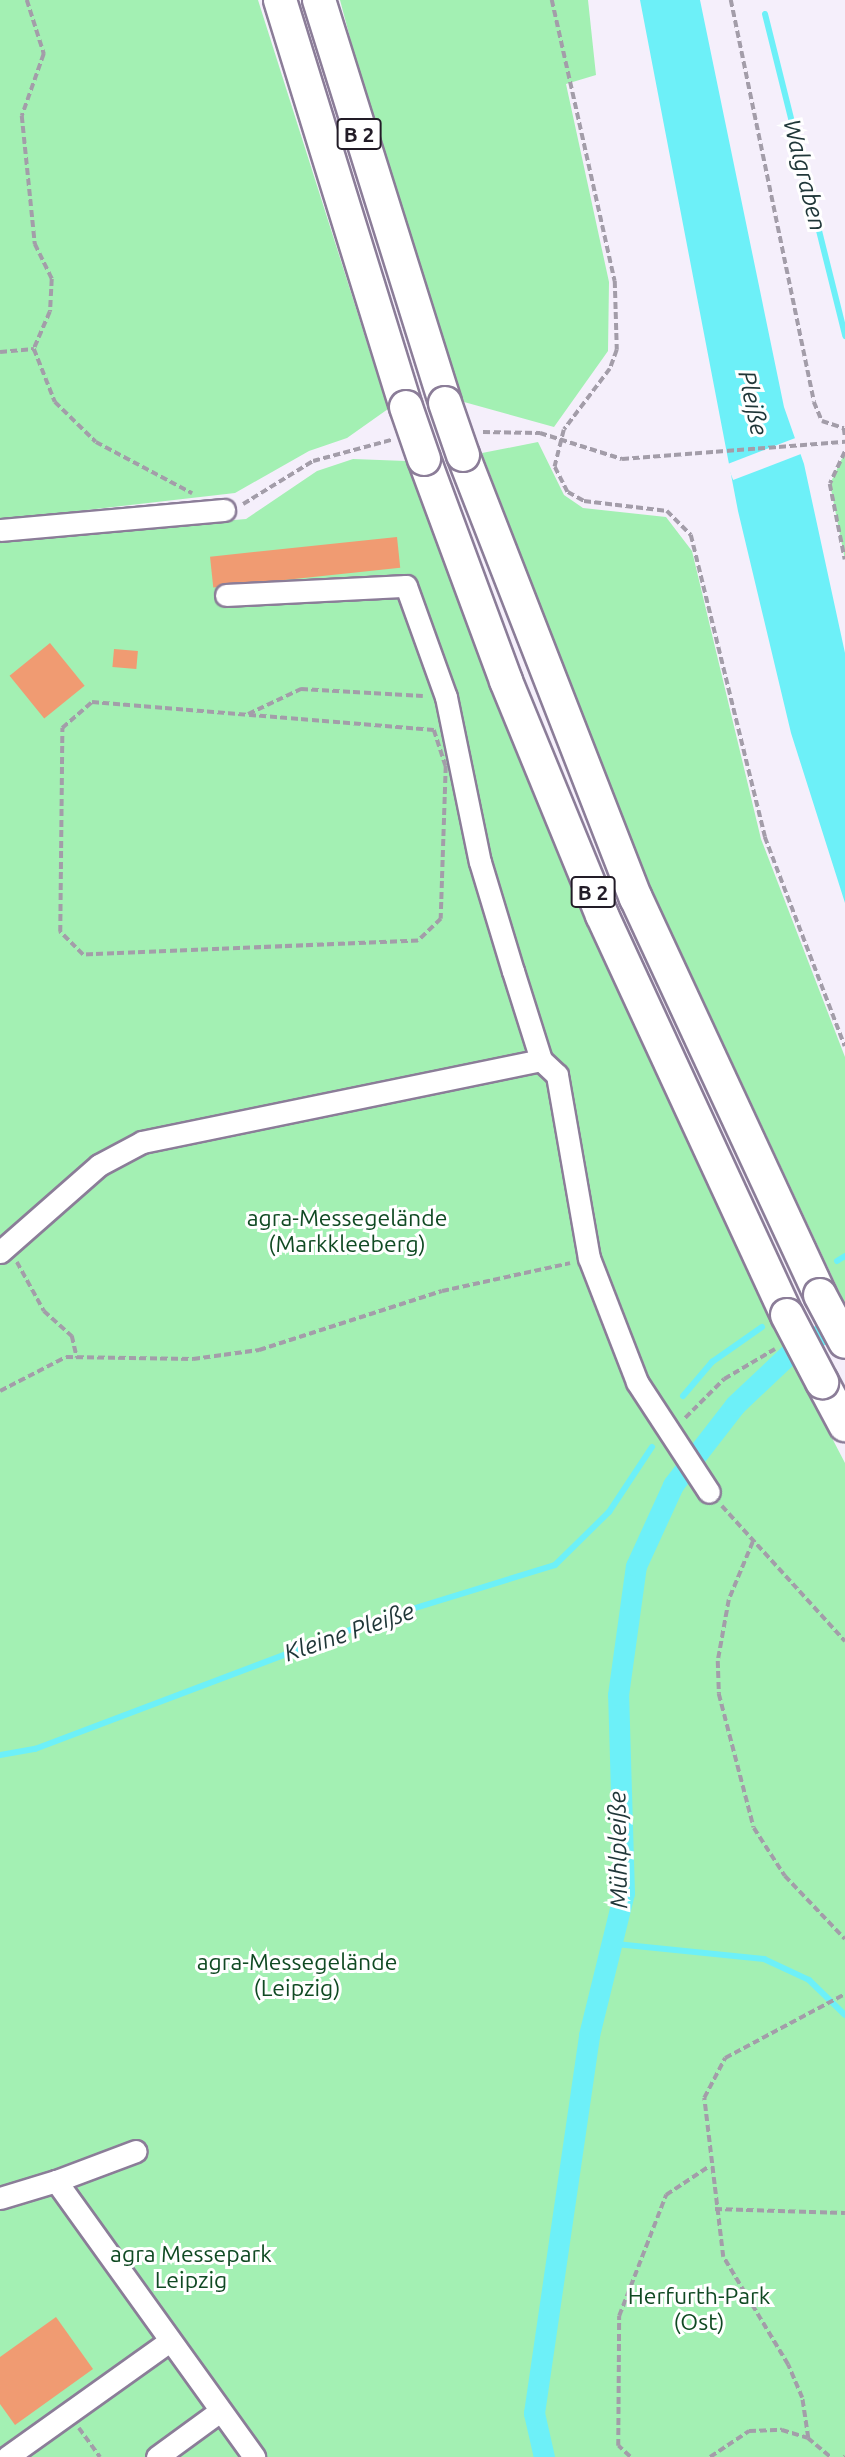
<!DOCTYPE html>
<html>
<head>
<meta charset="utf-8">
<style>
  body { margin:0 }
  #map { position:relative; width:845px; height:2457px; overflow:hidden; background:#f5effb; font-family:Ubuntu,sans-serif }
  div>[style] { position:absolute }
  [style*='--x'] { left:calc(var(--x)*1px); top:calc(var(--y)*1px); width:calc(var(--w)*1px); rotate:calc(var(--a)*1deg) }
  .green>* { inset:0; background:#a3f0b3 }
  .water>* { inset:0; background:#6df0f8 }
  .pier>* { inset:0; background:#f5effb; transform-origin:0 0 }
  .stream>* { height:6px; margin:-3px; padding:0 3px; transform-origin:3px; border-radius:3px; background:#6df0f8 }
  .canal>* { height:21px; margin:-10.5px; padding:0 10.5px; transform-origin:10.5px; border-radius:10.5px; background:#6df0f8 }
  .building>* { inset:0; background:#f09b72; transform-origin:0 0 }
  .path>* { height:3.5px; margin-top:-1.75px; transform-origin:0; background:repeating-linear-gradient(90deg,#a39da9 0 7px,transparent 0 10.5px) }
  .roads { filter:drop-shadow(2px 0 #8b7d98) drop-shadow(-2px 0 #8b7d98) drop-shadow(0 2px #8b7d98) drop-shadow(0 -2px #8b7d98) }
  .minor>* { height:21px; margin:-10.5px; padding:0 10.5px; transform-origin:10.5px; border-radius:10.5px; background:#fff }
  .highway>* { height:32px; margin:-16px; padding:0 16px; transform-origin:16px; border-radius:16px; background:#fff }
  .bridges { filter:drop-shadow(2px 0 #8b7d98) drop-shadow(-2px 0 #8b7d98) drop-shadow(0 2px #8b7d98) drop-shadow(0 -2px #8b7d98) }
  .highway-bridge>* { height:32px; margin:-16px; padding:0 16px; transform-origin:16px; border-radius:16px; background:#fff }
  span { translate:-50% -50%; white-space:nowrap; text-align:center; line-height:1.15; -webkit-text-stroke:6px #fff; paint-order:stroke }
  .shield-label span { padding:2px 5px; background:#fff; border:2px solid; border-radius:5px; -webkit-text-stroke-width:0 }
  .shield-label { font-size:21px; color:#221c27; font-weight:700 }
  .park-label { font-size:23px; color:#104a23 }
  .water-label { font-size:24px; color:#1f3638; font-style:italic }
</style>
</head>
<body>
<div id="map">
  <div class="green">
    <div style="clip-path:polygon(0 0,258px 0,388px 409px,347px 438px,309px 451px,235px 493px,0 520px)"></div>
    <div style="clip-path:polygon(340px 0,588px 0,596px 75px,566px 84px,609px 282px,608px 351px,554px 427px,464px 402px,377px 140px)"></div>
    <div style="clip-path:polygon(538px 442px,564px 495px,583px 508px,666px 517px,692px 551px,761px 839px,845px 1057px,845px 1304px,639px 862px,482px 453px)"></div>
    <div style="clip-path:polygon(845px 452px,845px 560px,830px 484px)"></div>
    <div style="clip-path:polygon(353px 459px,406px 461px,590px 921px,772px 1323px,845px 1463px,845px 2457px,0 2457px,0 540px,246px 519px,317px 471px)"></div>
  </div>
  <div class="water">
    <div style="clip-path:polygon(640px 0,700px 0,784px 407px,804px 464px,845px 653px,845px 903px,791px 733px,738px 511px)"></div>
  </div>
  <div class="pier">
    <div style="left:798px;top:437px;width:17px;height:76px;rotate:69deg"></div>
  </div>
  <div class="stream">
    <div style="--x:765;--y:14;--w:332;--a:76"></div>
    <div style="--x:837;--y:1261;--w:9;--a:-32"></div>
    <div style="--x:683;--y:1396;--w:45;--a:-49.5"></div>
    <div style="--x:712;--y:1362;--w:61;--a:-35"></div>
    <div style="--x:0;--y:1755;--w:36;--a:-10"></div>
    <div style="--x:35;--y:1749;--w:361;--a:-20.7"></div>
    <div style="--x:373;--y:1621;--w:190;--a:-17.1"></div>
    <div style="--x:555;--y:1565;--w:76;--a:-44.5"></div>
    <div style="--x:609;--y:1512;--w:78;--a:-56.5"></div>
    <div style="--x:616;--y:1944;--w:149;--a:5.8"></div>
    <div style="--x:764;--y:1959;--w:50;--a:25"></div>
    <div style="--x:809;--y:1980;--w:50;--a:44.2"></div>
  </div>
  <div class="canal">
    <div style="--x:544;--y:2457;--w:45;--a:-102.8"></div>
    <div style="--x:534;--y:2413;--w:382;--a:-81.7"></div>
    <div style="--x:589;--y:2035;--w:146;--a:-76.2"></div>
    <div style="--x:624;--y:1893;--w:198;--a:-91.7"></div>
    <div style="--x:618;--y:1695;--w:130;--a:-82.1"></div>
    <div style="--x:636;--y:1566;--w:89;--a:-65.4"></div>
    <div style="--x:673;--y:1485;--w:101;--a:-52.2"></div>
    <div style="--x:735;--y:1405;--w:73;--a:-43.3"></div>
    <div style="--x:788;--y:1355;--w:67;--a:-32.3"></div>
  </div>
  <div class="building">
    <div style="left:397px;top:537px;width:31px;height:188px;rotate:84deg"></div>
    <div style="left:50px;top:643px;width:55px;height:52px;rotate:51deg"></div>
    <div style="left:114px;top:649px;width:24px;height:18px;rotate:5deg"></div>
    <div style="clip-path:polygon(56px 2317px,93px 2369px,15px 2425px,0 2404px,0 2357px)"></div>
  </div>
  <div class="path">
    <div style="--x:27;--y:0;--w:57;--a:72.5"></div>
    <div style="--x:44;--y:54;--w:66;--a:109.5"></div>
    <div style="--x:22;--y:116;--w:129;--a:84.2"></div>
    <div style="--x:35;--y:244;--w:39;--a:64"></div>
    <div style="--x:52;--y:279;--w:33;--a:93"></div>
    <div style="--x:50;--y:312;--w:40;--a:113.4"></div>
    <div style="--x:34;--y:349;--w:57;--a:68.4"></div>
    <div style="--x:55;--y:402;--w:57;--a:44.3"></div>
    <div style="--x:96;--y:442;--w:109;--a:28"></div>
    <div style="--x:552;--y:0;--w:288;--a:77.4"></div>
    <div style="--x:615;--y:281;--w:69;--a:88.3"></div>
    <div style="--x:617;--y:350;--w:20;--a:110"></div>
    <div style="--x:610;--y:369;--w:76;--a:127"></div>
    <div style="--x:564;--y:430;--w:38;--a:104"></div>
    <div style="--x:555;--y:467;--w:28;--a:63"></div>
    <div style="--x:568;--y:492;--w:18;--a:29"></div>
    <div style="--x:584;--y:501;--w:84;--a:6.9"></div>
    <div style="--x:667;--y:511;--w:34;--a:45"></div>
    <div style="--x:691;--y:535;--w:311;--a:76.2"></div>
    <div style="--x:765;--y:837;--w:224;--a:69.1"></div>
    <div style="--x:731;--y:0;--w:410;--a:78.3"></div>
    <div style="--x:814;--y:402;--w:21;--a:67"></div>
    <div style="--x:822;--y:421;--w:23;--a:18"></div>
    <div style="--x:844;--y:428;--w:8;--a:83"></div>
    <div style="--x:0;--y:352;--w:34;--a:-5"></div>
    <div style="--x:483;--y:432;--w:57;--a:1"></div>
    <div style="--x:540;--y:433;--w:86;--a:17.6"></div>
    <div style="--x:622;--y:459;--w:224;--a:-4.4"></div>
    <div style="--x:845;--y:452;--w:35;--a:115"></div>
    <div style="--x:830;--y:484;--w:77;--a:78.8"></div>
    <div style="--x:243;--y:504;--w:82;--a:-31.6"></div>
    <div style="--x:313;--y:461;--w:81;--a:-15.1"></div>
    <div style="--x:92;--y:702;--w:343;--a:4.7"></div>
    <div style="--x:434;--y:730;--w:38;--a:72"></div>
    <div style="--x:446;--y:766;--w:153;--a:91.9"></div>
    <div style="--x:441;--y:919;--w:32;--a:136"></div>
    <div style="--x:418;--y:941;--w:335;--a:177.6"></div>
    <div style="--x:83;--y:955;--w:33;--a:-135"></div>
    <div style="--x:60;--y:932;--w:204;--a:-89.4"></div>
    <div style="--x:62;--y:728;--w:40;--a:-41"></div>
    <div style="--x:248;--y:714;--w:59;--a:-25.3"></div>
    <div style="--x:301;--y:689;--w:122;--a:3.3"></div>
    <div style="--x:17;--y:1262;--w:56;--a:61.1"></div>
    <div style="--x:44;--y:1311;--w:38;--a:42"></div>
    <div style="--x:72;--y:1336;--w:22;--a:77"></div>
    <div style="--x:0;--y:1391;--w:74;--a:-27.3"></div>
    <div style="--x:66;--y:1357;--w:127;--a:0.9"></div>
    <div style="--x:193;--y:1359;--w:67;--a:-7.8"></div>
    <div style="--x:259;--y:1350;--w:192;--a:-17.9"></div>
    <div style="--x:442;--y:1291;--w:131;--a:-12.3"></div>
    <div style="--x:685;--y:1418;--w:55;--a:-45"></div>
    <div style="--x:724;--y:1379;--w:59;--a:-30.5"></div>
    <div style="--x:722;--y:1506;--w:183;--a:47.7"></div>
    <div style="--x:753;--y:1542;--w:63;--a:112.5"></div>
    <div style="--x:729;--y:1600;--w:62;--a:100.2"></div>
    <div style="--x:718;--y:1661;--w:33;--a:88"></div>
    <div style="--x:719;--y:1694;--w:138;--a:75.4"></div>
    <div style="--x:754;--y:1828;--w:57;--a:57.1"></div>
    <div style="--x:785;--y:1876;--w:87;--a:46.4"></div>
    <div style="--x:715;--y:2209;--w:130;--a:1.8"></div>
    <div style="--x:79;--y:2428;--w:36;--a:54"></div>
    <div style="--x:808;--y:2438;--w:40;--a:-98.5"></div>
    <div style="--x:802;--y:2398;--w:36;--a:-113"></div>
    <div style="--x:788;--y:2365;--w:126;--a:-121"></div>
    <div style="--x:723;--y:2257;--w:160;--a:-96.8"></div>
    <div style="--x:704;--y:2098;--w:45;--a:-62.3"></div>
    <div style="--x:725;--y:2058;--w:136;--a:-28.1"></div>
    <div style="--x:630;--y:2457;--w:16;--a:-137"></div>
    <div style="--x:618;--y:2446;--w:130;--a:-89.6"></div>
    <div style="--x:619;--y:2316;--w:130;--a:-68.8"></div>
    <div style="--x:666;--y:2195;--w:50;--a:-33.7"></div>
    <div style="--x:710;--y:2457;--w:47;--a:-33.7"></div>
    <div style="--x:749;--y:2431;--w:33;--a:-2"></div>
    <div style="--x:782;--y:2430;--w:27;--a:17"></div>
    <div style="--x:808;--y:2438;--w:30;--a:40"></div>
    <div style="--x:844;--y:2457;--w:1;--a:-45"></div>
  </div>
  <div class="roads">
    <div class="minor">
      <div style="--x:0;--y:530;--w:225;--a:-5.1"></div>
      <div style="--x:226;--y:595;--w:180;--a:-2.9"></div>
      <div style="--x:406;--y:586;--w:118;--a:70.2"></div>
      <div style="--x:446;--y:697;--w:168;--a:78.4"></div>
      <div style="--x:480;--y:862;--w:114;--a:73.2"></div>
      <div style="--x:513;--y:971;--w:93;--a:72.5"></div>
      <div style="--x:541;--y:1060;--w:22;--a:43"></div>
      <div style="--x:557;--y:1075;--w:186;--a:80.1"></div>
      <div style="--x:589;--y:1258;--w:133;--a:68.8"></div>
      <div style="--x:637;--y:1382;--w:131;--a:56.8"></div>
      <div style="--x:0;--y:1252;--w:132;--a:-41.3"></div>
      <div style="--x:99;--y:1165;--w:49;--a:-28.1"></div>
      <div style="--x:142;--y:1142;--w:407;--a:-11.6"></div>
      <div style="--x:56;--y:2181;--w:85;--a:-20.6"></div>
      <div style="--x:0;--y:2198;--w:59;--a:-16.9"></div>
      <div style="--x:56;--y:2181;--w:340;--a:54.3"></div>
      <div style="--x:7;--y:2457;--w:198;--a:-35.5"></div>
      <div style="--x:157;--y:2457;--w:78;--a:-36.1"></div>
    </div>
    <div class="highway">
      <div style="--x:280;--y:0;--w:426;--a:72.8"></div>
      <div style="--x:319;--y:0;--w:422;--a:72.6"></div>
      <div style="--x:463;--y:455;--w:476;--a:68.7"></div>
      <div style="--x:636;--y:898;--w:438;--a:65.1"></div>
      <div style="--x:424;--y:459;--w:237;--a:69.7"></div>
      <div style="--x:506;--y:681;--w:253;--a:67.7"></div>
      <div style="--x:602;--y:915;--w:441;--a:65.2"></div>
      <div style="--x:822;--y:1382;--w:49;--a:61.9"></div>
    </div>
  </div>
  <div class="bridges">
    <div class="highway-bridge">
      <div style="--x:445;--y:403;--w:55;--a:70.9"></div>
      <div style="--x:406;--y:407;--w:55;--a:70.9"></div>
      <div style="--x:820;--y:1295;--w:53;--a:62"></div>
      <div style="--x:787;--y:1315;--w:76;--a:62.4"></div>
    </div>
  </div>
  <div class="shield-label">
    <span style="left:359px;top:134px">B 2</span>
    <span style="left:593px;top:892px">B 2</span>
  </div>
  <div class="park-label">
    <span style="left:347px;top:1231px">agra-Messegelände<br>(Markkleeberg)</span>
    <span style="left:297px;top:1975px">agra-Messegelände<br>(Leipzig)</span>
    <span style="left:191px;top:2267px">agra Messepark<br>Leipzig</span>
    <span style="left:699px;top:2309px">Herfurth-Park<br>(Ost)</span>
  </div>
  <div class="water-label">
    <span style="left:805px;top:175px;rotate:76deg">Walgraben</span>
    <span style="left:753px;top:403px;rotate:78deg">Pleiße</span>
    <span style="left:349px;top:1632px;rotate:-19deg">Kleine Pleiße</span>
    <span style="left:618px;top:1850px;rotate:-91deg">Mühlpleiße</span>
  </div>
</div>
</body>
</html>
